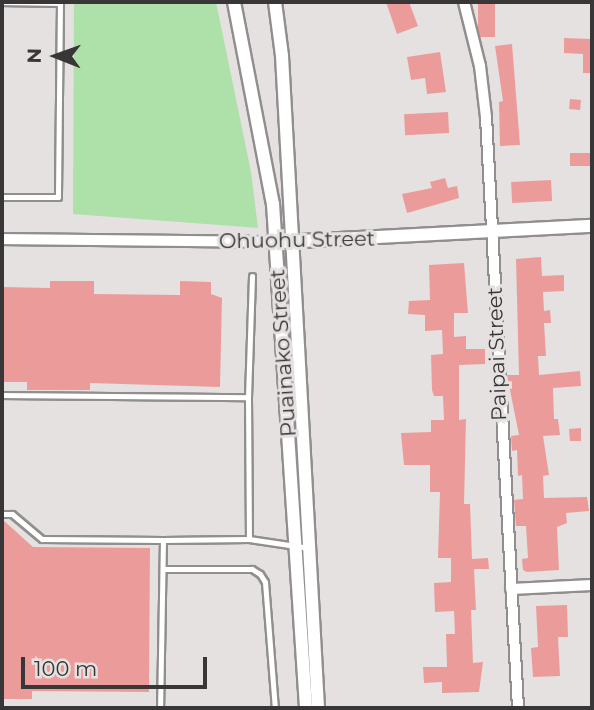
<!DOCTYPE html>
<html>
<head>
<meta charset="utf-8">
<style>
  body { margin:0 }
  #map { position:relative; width:594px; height:710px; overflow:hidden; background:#e4e1e0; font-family:Montserrat,sans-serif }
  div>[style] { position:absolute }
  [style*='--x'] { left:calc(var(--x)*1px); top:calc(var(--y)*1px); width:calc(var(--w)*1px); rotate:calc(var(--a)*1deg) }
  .green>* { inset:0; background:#aee0aa }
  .building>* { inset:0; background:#eb9c9a; transform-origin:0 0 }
  .roads { filter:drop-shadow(2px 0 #928e8e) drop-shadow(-2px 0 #928e8e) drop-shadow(0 2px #928e8e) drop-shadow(0 -2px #928e8e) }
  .service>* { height:5px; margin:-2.5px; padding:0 2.5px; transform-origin:2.5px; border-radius:2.5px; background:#fff }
  .minor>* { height:10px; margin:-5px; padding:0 5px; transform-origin:5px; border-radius:5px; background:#fff }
  .tertiary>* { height:12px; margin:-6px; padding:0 6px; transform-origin:6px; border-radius:6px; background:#fff }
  span { translate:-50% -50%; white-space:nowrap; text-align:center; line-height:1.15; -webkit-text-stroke:6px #e4e1e0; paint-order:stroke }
  .street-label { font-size:21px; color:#383636 }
  .frame { position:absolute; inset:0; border:4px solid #383636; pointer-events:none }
  .north { position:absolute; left:21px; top:21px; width:70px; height:70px; -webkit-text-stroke:5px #e4e1e0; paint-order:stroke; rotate:271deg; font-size:19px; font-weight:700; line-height:28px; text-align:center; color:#383636 }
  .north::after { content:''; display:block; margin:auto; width:24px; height:32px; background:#383636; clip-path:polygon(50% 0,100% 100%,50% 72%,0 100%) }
  .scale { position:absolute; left:21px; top:657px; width:186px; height:32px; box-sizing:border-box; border:4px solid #383636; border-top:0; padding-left:9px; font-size:21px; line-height:24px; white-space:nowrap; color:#383636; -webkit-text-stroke:5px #e4e1e0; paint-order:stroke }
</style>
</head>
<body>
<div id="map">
  <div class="green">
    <div style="clip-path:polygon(74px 2px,216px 2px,251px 172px,258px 228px,73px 214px)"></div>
  </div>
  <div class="building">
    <div style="clip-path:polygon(386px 2px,409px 2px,418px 26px,397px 34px)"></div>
    <div style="left:478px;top:2px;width:17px;height:35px"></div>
    <div style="clip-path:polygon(564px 38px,592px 39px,592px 73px,583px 73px,583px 54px,564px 53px)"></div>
    <div style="clip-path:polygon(512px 44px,520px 145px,500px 146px,499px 102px,503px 101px,495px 46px)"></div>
    <div style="clip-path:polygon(440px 52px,446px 92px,427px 94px,425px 78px,411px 80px,407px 57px)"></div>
    <div style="left:570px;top:99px;width:11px;height:10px;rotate:5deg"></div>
    <div style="left:448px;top:112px;width:21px;height:44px;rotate:87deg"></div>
    <div style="left:570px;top:153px;width:22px;height:13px"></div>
    <div style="clip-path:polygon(445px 178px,448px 188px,457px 186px,459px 198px,407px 213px,402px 194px,432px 188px,430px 182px)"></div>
    <div style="left:551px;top:180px;width:21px;height:40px;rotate:87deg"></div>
    <div style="clip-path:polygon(541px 257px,542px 276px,564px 275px,564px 291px,543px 292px,544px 311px,550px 310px,551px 323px,544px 323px,546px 356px,538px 356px,539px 375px,580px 371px,581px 386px,553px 388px,554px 419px,558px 419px,560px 435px,543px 436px,549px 475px,543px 476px,544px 498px,587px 497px,589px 511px,566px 513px,567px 523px,557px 527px,559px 570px,527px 572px,523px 570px,522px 559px,528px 558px,526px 526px,516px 526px,514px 500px,523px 499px,522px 475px,518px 476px,517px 450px,512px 451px,511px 436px,519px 435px,507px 375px,519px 375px,516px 259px)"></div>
    <div style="clip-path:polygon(464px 263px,468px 313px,454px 313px,454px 337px,466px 336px,466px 349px,485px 349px,485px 364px,459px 365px,459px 420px,466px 419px,464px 504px,470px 504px,472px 559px,488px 558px,489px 569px,474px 569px,476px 610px,471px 610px,473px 663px,483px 662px,479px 692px,442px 693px,442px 682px,424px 683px,423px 667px,447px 667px,446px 634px,455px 634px,454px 611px,435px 612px,434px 583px,451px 582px,451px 558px,438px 558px,440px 492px,430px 492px,430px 465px,404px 465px,401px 433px,431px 432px,431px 420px,444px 420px,443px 396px,434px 396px,432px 390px,431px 355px,443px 354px,442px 330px,425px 331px,425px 315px,408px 314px,409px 301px,430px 300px,429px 265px)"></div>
    <div style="clip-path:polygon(50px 281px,94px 281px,94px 294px,180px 295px,180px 281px,211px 282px,211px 294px,222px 298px,220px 387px,90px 383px,90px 390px,27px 390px,27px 382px,2px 382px,2px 287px,50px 288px)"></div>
    <div style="clip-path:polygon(581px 428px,581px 441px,570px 441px,569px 429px)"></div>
    <div style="clip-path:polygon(2px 519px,33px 547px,150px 548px,149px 692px,32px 691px,32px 699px,2px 699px)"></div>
    <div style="clip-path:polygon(567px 605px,568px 637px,558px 637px,560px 676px,533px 677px,531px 648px,538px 647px,536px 606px)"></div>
  </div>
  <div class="roads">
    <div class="service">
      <div style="--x:2;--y:2;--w:58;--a:1"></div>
      <div style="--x:60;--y:3;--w:194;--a:90.6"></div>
      <div style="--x:58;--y:197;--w:56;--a:180"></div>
      <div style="--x:2;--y:395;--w:246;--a:0.5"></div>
      <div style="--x:248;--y:397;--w:121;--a:-88.1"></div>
      <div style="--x:248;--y:397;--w:142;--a:89.6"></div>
      <div style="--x:2;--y:514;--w:10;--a:0"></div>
      <div style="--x:12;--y:514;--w:39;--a:40"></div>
      <div style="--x:42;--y:539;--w:121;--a:0.5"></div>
      <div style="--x:163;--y:540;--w:168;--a:91"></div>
      <div style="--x:163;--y:540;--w:86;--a:-0.7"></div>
      <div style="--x:249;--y:539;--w:61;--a:8.5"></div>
      <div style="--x:163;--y:569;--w:89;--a:0"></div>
      <div style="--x:252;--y:569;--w:9;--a:32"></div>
      <div style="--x:260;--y:574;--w:9;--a:58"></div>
      <div style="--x:265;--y:582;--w:126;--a:85.5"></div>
    </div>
    <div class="minor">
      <div style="--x:464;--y:2;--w:66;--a:76"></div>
      <div style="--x:480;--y:66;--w:51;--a:83.3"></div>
      <div style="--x:486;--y:117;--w:592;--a:86.9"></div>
      <div style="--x:2;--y:239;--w:274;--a:0.6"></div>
      <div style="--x:511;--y:589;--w:81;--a:-2.8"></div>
    </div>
    <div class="tertiary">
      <div style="--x:234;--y:2;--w:206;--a:79.1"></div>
      <div style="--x:273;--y:204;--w:505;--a:86.25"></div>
      <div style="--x:275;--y:2;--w:54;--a:82.6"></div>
      <div style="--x:282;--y:56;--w:653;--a:86.84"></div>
      <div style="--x:283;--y:242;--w:309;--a:-3"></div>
    </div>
  </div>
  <div class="street-label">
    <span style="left:297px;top:240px;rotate:-1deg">Ohuohu Street</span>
    <span style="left:283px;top:353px;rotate:-94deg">Puainako Street</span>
    <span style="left:497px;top:354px;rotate:-92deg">Paipai Street</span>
  </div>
  <div class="frame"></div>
  <div class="north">N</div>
  <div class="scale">100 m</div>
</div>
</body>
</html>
